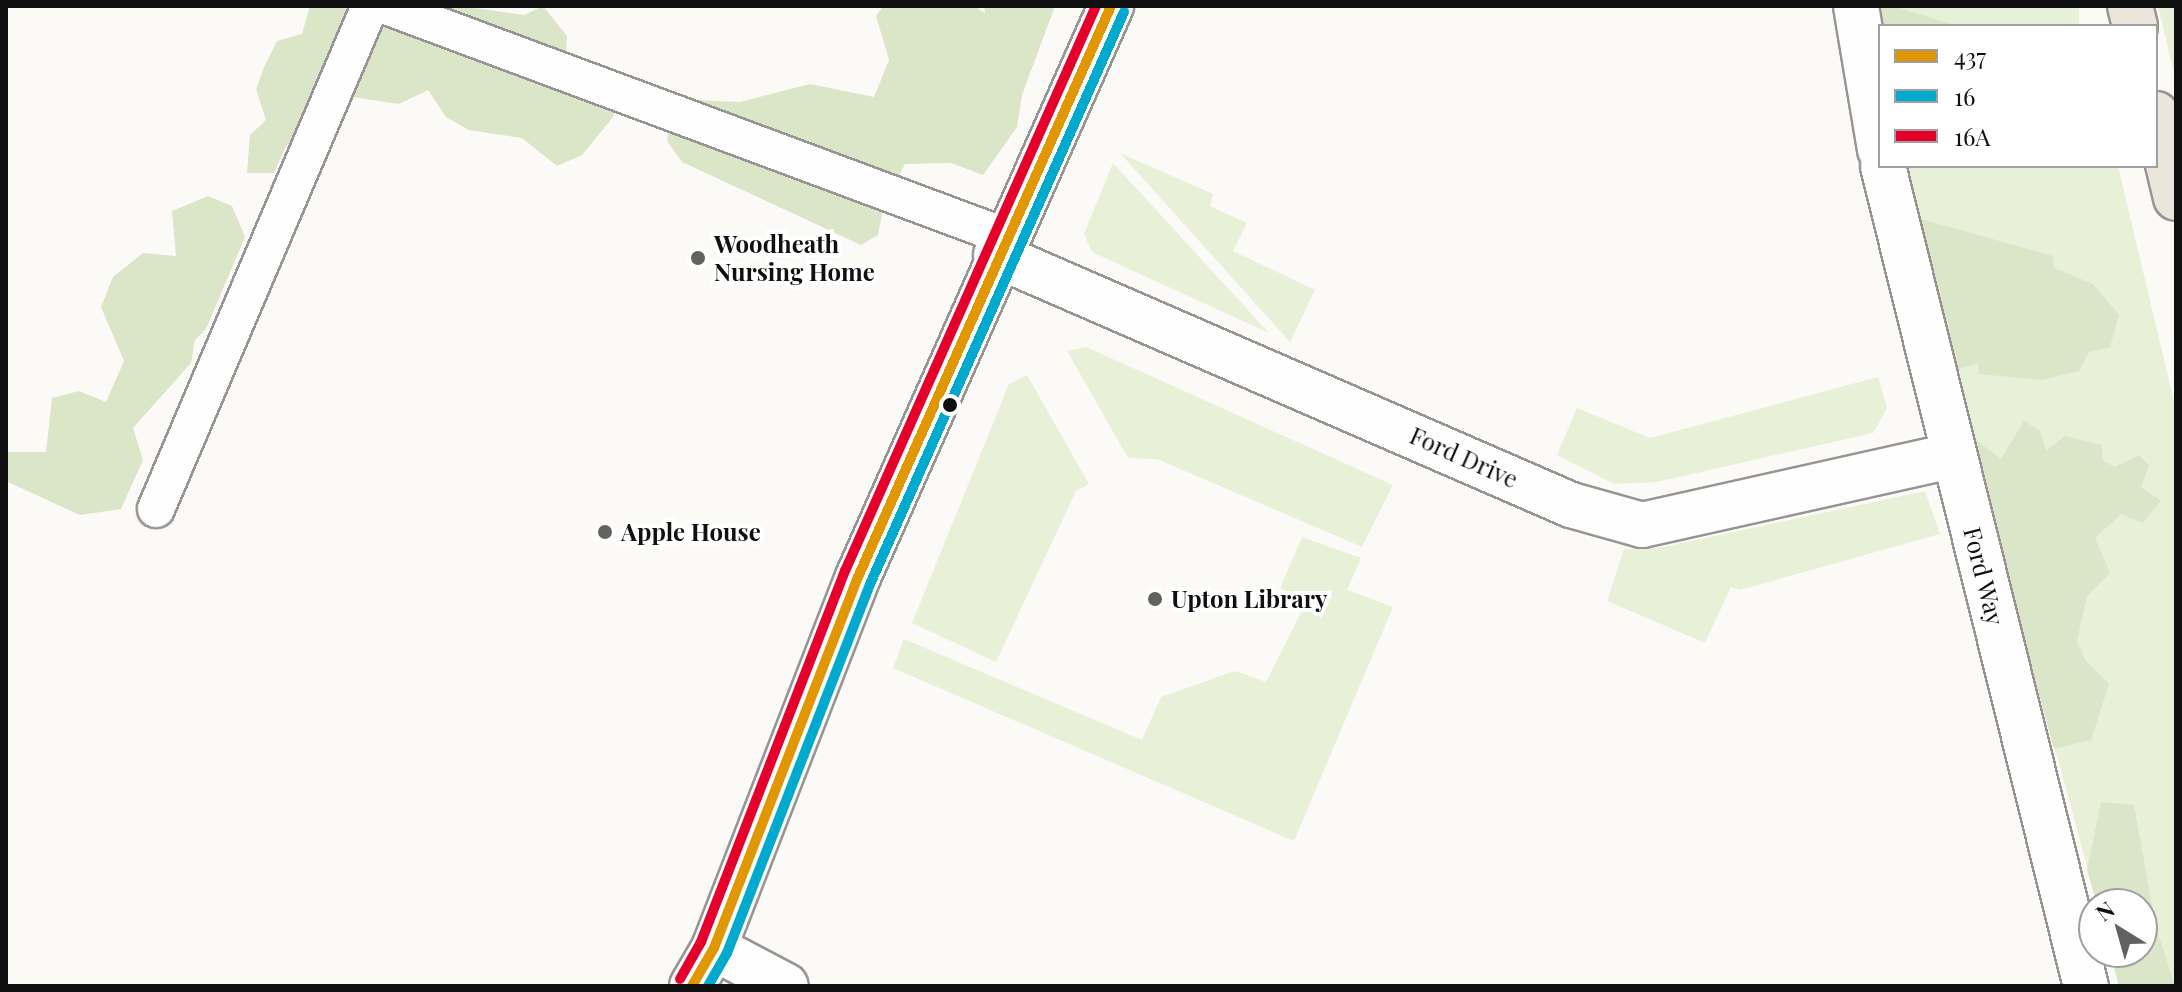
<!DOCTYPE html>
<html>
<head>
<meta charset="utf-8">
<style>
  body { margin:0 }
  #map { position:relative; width:2182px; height:992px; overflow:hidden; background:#fcfaf6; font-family:"Playfair Display",serif }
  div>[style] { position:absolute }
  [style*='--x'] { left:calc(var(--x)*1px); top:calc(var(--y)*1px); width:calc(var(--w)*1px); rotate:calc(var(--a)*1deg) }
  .green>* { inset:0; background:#e9f0d8; transform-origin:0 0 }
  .forest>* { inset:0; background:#dae6c7 }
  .roads { filter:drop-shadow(2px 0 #969594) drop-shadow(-2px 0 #969594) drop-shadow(0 2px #969594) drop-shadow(0 -2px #969594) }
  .lane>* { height:36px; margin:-18px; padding:0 18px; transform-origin:18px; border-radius:18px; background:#fffefe }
  .street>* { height:44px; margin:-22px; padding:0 22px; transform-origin:22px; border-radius:22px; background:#fffefe }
  .primary>* { height:44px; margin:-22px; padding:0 22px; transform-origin:22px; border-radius:22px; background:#ebe6dc }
  .bus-1>* { height:10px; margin:-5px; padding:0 5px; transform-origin:5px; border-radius:5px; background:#e09702 }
  .bus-2>* { height:10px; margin:-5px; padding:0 5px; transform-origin:5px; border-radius:5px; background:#00a9ce }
  .bus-3>* { height:10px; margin:-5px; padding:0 5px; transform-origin:5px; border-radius:5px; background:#e4002b }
  .dots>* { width:22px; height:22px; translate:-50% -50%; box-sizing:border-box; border:4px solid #fff; border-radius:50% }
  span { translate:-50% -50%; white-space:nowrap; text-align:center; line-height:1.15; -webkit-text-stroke:8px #fff; paint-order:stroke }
  .poi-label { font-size:24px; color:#101010; font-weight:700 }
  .left { translate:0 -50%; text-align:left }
  .street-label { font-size:24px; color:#101010 }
  .frame { position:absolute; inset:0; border:8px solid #101010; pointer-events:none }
  .legend { position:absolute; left:1878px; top:24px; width:280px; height:144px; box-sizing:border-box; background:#fff; border:2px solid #9f9f9f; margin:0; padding:10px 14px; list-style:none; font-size:24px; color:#101010 }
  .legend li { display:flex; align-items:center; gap:16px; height:40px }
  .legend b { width:40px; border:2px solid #9f9f9f }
  .north { position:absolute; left:2078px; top:888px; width:80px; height:80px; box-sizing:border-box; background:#fff; border:2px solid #9f9f9f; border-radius:50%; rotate:323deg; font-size:22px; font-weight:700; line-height:32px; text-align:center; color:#101010 }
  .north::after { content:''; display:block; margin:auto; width:28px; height:36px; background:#636260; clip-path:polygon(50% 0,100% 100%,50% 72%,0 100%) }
</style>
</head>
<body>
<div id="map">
  <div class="green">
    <div style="left:1868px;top:6px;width:211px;height:23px"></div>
    <div style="clip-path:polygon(2158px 6px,2176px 6px,2176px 81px,2159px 11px)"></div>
    <div style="clip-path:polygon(1120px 153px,1213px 194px,1210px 206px,1247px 223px,1233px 251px,1315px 290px,1290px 342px)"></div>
    <div style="clip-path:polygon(1113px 163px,1269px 333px,1092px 252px,1084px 234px)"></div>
    <div style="clip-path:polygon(1898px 166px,2118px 166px,2176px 410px,2176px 986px,2119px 986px,2110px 952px,2142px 952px,2142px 904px,2097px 904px)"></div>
    <div style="clip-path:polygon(1086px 347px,1393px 485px,1362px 547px,1157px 459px,1128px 458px,1067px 351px)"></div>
    <div style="clip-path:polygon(1027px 375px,1089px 484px,1076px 491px,996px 662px,912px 623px,1009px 384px)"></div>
    <div style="clip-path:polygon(1878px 377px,1887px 408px,1873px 433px,1657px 482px,1614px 484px,1557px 455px,1577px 408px,1650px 438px)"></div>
    <div style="clip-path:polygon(1925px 491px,1940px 534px,1740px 590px,1731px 587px,1705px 643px,1607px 601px,1624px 549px,1658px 548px)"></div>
    <div style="clip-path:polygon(1302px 537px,1361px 558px,1347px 590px,1393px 607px,1294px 841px,893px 668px,904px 639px,1142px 740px,1161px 697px,1235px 671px,1266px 682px,1306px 603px,1280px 588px)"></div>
  </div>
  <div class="forest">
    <div style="clip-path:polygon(310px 6px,460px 6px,524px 15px,543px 6px,567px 36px,565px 71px,611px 92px,614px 116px,582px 155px,557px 166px,522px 138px,469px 130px,446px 117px,428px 90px,399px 104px,352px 97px,286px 146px,274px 173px,247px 173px,250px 135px,266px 120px,256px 89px,264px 67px,277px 41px,302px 34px)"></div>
    <div style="clip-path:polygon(883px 6px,974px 6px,985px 13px,984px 6px,1055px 6px,1022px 95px,1017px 127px,983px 175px,951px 163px,905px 164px,884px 204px,878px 235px,861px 245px,682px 162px,667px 141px,674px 99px,740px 102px,810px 84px,874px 97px,889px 60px,876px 16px)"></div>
    <div style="clip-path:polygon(1868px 6px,1893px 6px,1957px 26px,1880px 26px)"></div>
    <div style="clip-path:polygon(208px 196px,232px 206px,245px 237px,206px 329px,195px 340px,191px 363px,133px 428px,143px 460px,121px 509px,80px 515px,8px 482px,6px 452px,46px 452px,52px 398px,79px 391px,106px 402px,124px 361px,101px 307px,113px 277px,143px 253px,176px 256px,172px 211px)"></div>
    <div style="clip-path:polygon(1907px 215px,2053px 256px,2054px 268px,2093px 284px,2119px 315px,2110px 347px,2089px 352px,2079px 371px,2042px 380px,1979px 374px,1978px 363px,1950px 372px)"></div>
    <div style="clip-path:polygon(2024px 421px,2040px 431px,2046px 451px,2065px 436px,2101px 445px,2103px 461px,2115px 467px,2139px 455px,2149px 465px,2141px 487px,2161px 501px,2143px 523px,2121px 514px,2095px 538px,2110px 573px,2087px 596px,2077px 641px,2085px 660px,2109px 684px,2091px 740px,2054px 749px,1967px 433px,2001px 459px)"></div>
    <div style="clip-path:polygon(2101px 802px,2134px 805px,2156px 927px,2175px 986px,2119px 986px,2110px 952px,2142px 952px,2142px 904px,2097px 904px,2087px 870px)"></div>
  </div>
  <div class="roads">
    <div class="lane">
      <div style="--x:386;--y:6;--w:659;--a:20.41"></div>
      <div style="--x:156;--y:509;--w:547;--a:-66.95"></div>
    </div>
    <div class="street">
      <div style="--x:1856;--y:6;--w:146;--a:80.5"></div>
      <div style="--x:1883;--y:166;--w:845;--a:76.1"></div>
      <div style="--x:996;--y:255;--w:627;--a:23.5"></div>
      <div style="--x:1571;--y:505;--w:74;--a:15.7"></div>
      <div style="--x:1642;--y:525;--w:320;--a:-12.6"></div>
      <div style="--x:714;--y:948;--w:81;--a:27.8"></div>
      <div style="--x:692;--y:986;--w:44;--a:-59.9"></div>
      <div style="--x:714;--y:948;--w:398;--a:-68.8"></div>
      <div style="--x:858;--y:577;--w:625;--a:-66.1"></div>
    </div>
    <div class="primary">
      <div style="--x:2130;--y:6;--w:21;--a:76"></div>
      <div style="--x:2156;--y:114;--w:86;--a:76.6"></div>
    </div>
  </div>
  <div class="bus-1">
    <div style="--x:692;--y:986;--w:44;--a:-59.9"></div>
    <div style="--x:714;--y:948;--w:398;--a:-68.8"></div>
    <div style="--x:858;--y:577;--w:625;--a:-66.1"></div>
  </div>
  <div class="bus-2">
    <div style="--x:708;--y:986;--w:38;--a:-60"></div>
    <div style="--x:727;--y:953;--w:398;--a:-68.8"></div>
    <div style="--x:871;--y:582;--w:624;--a:-66.07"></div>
  </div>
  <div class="bus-3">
    <div style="--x:680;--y:979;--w:43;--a:-60.4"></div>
    <div style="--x:701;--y:942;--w:398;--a:-68.8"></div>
    <div style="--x:845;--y:571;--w:618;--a:-66.05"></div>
  </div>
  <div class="dots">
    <div style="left:698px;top:258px;background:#636260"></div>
    <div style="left:950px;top:405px;background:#101010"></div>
    <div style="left:605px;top:532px;background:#636260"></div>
    <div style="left:1155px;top:599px;background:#636260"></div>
  </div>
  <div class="poi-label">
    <span class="left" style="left:714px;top:258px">Woodheath<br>Nursing Home</span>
    <span class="left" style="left:621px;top:532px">Apple House</span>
    <span class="left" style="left:1171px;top:599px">Upton Library</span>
  </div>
  <div class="street-label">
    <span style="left:1464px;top:457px;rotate:24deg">Ford Drive</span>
    <span style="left:1984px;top:576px;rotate:76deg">Ford Way</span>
  </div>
  <div class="frame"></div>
  <ul class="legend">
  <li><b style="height:10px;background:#e09702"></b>437</li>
  <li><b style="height:10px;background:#00a9ce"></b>16</li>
  <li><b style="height:10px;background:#e4002b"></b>16A</li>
  </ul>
  <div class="north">N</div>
</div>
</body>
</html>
